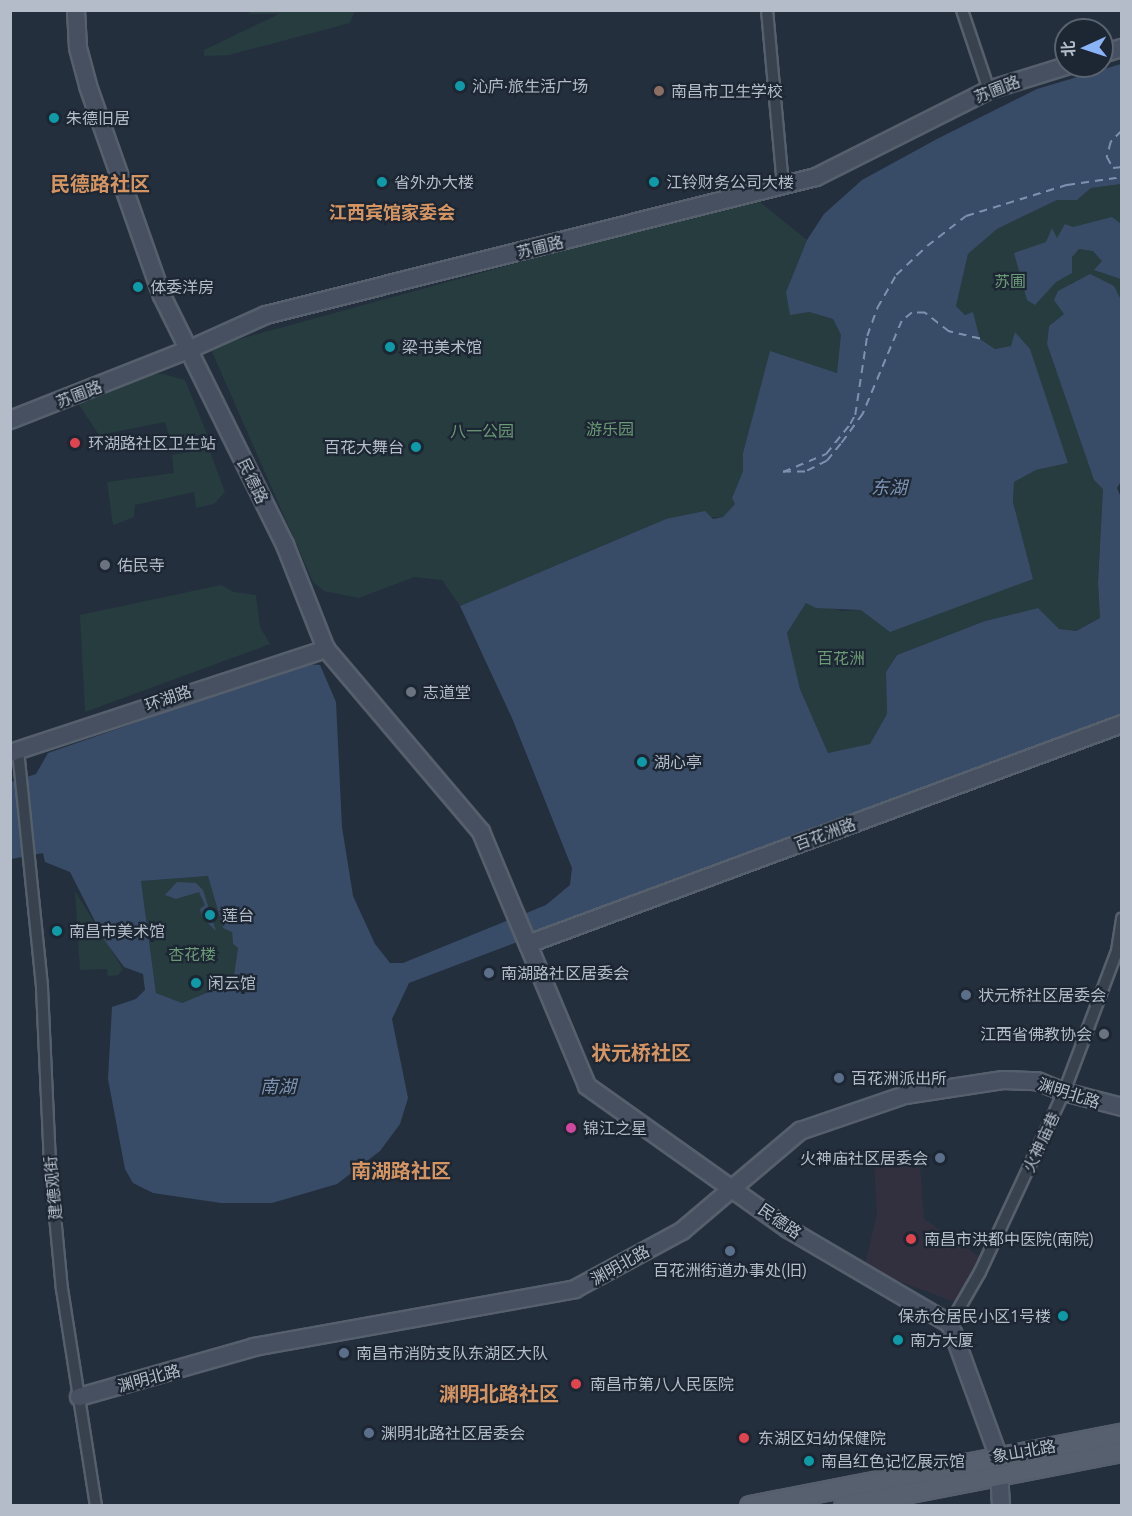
<!DOCTYPE html>
<html>
<head>
<meta charset="utf-8">
<style>
  body { margin:0 }
  #map { position:relative; width:1132px; height:1516px; overflow:hidden; background:#242f3e; font-family:Ubuntu,"Noto Sans SC",sans-serif }
  div>[style] { position:absolute }
  [style*='--x'] { left:calc(var(--x)*1px); top:calc(var(--y)*1px); width:calc(var(--w)*1px); rotate:calc(var(--a)*1deg) }
  .medical>* { inset:0; background:#32303f }
  .green>* { inset:0; background:#263c3f }
  .water>* { inset:0; background:#394c67 }
  .ferry>* { height:1.5px; margin-top:-0.75px; transform-origin:0; background:repeating-linear-gradient(90deg,#7c92b1 0 8px,transparent 0 14px) }
  .roads { filter:drop-shadow(2px 0 #565f6c) drop-shadow(-2px 0 #565f6c) drop-shadow(0 2px #565f6c) drop-shadow(0 -2px #565f6c) }
  .street>* { height:10px; margin:-5px; padding:0 5px; transform-origin:5px; border-radius:5px; background:#38414e }
  .secondary>* { height:16px; margin:-8px; padding:0 8px; transform-origin:8px; border-radius:8px; background:#465061 }
  .primary>* { height:18px; margin:-9px; padding:0 9px; transform-origin:9px; border-radius:9px; background:#56606e }
  .dots>* { width:16px; height:16px; translate:-50% -50%; box-sizing:border-box; border:3px solid #1d2633; border-radius:50% }
  span { translate:-50% -50%; white-space:nowrap; text-align:center; line-height:1.15; -webkit-text-stroke:4.5px #1d2633; paint-order:stroke }
  .poi-label { font-size:16px; color:#b4bcc9 }
  .left { translate:0 -50%; text-align:left }
  .right { translate:-100% -50%; text-align:right }
  .street-label { font-size:16px; color:#b4bcc9 }
  .park-label { font-size:16px; color:#6b9a76 }
  .neighbourhood-label { font-size:18px; color:#d59563; font-weight:700 }
  .water-label { font-size:18px; color:#7c92b1; font-style:italic }
  .quarter-label { font-size:20px; color:#d59563; font-weight:700 }
  .frame { position:absolute; inset:0; border:12px solid #b4bcc9; pointer-events:none }
  .north { position:absolute; left:1054px; top:18px; width:60px; height:60px; box-sizing:border-box; background:#1d2633; border:2px solid #59626f; border-radius:50%; rotate:267deg; font-size:16px; font-weight:700; line-height:24px; text-align:center; color:#b4bcc9 }
  .north::after { content:''; display:block; margin:auto; width:21px; height:27px; background:#8ab4f8; clip-path:polygon(50% 0,100% 100%,50% 72%,0 100%) }
</style>
</head>
<body>
<div id="map">
  <div class="medical">
    <div style="clip-path:polygon(919px 1152px,924px 1219px,981px 1258px,957px 1303px,864px 1268px,877px 1214px,874px 1160px)"></div>
  </div>
  <div class="green">
    <div style="clip-path:polygon(251px 11px,251px 10px,355px 11px,350px 23px,229px 55px,204px 56px,204px 50px,279px 14px,248px 14px)"></div>
    <div style="clip-path:polygon(1121px 184px,1121px 300px,1085px 279px,1071px 283px,1064px 314px,1049px 326px,1047px 344px,1094px 480px,1103px 489px,1098px 583px,1100px 618px,1075px 631px,1058px 629px,1038px 608px,985px 621px,897px 655px,886px 672px,887px 714px,870px 745px,828px 753px,800px 689px,787px 633px,806px 603px,843px 611px,861px 610px,1033px 579px,1013px 502px,1014px 482px,1036px 470px,1068px 463px,1015px 333px,1012px 346px,995px 349px,980px 339px,973px 313px,965px 315px,956px 306px,968px 254px,997px 229px,1057px 200px,1077px 200px,1091px 188px)"></div>
    <div style="clip-path:polygon(755px 198px,807px 240px,786px 292px,809px 312px,833px 319px,841px 335px,842px 352px,837px 373px,770px 352px,743px 453px,743px 471px,732px 498px,735px 504px,723px 517px,666px 519px,460px 606px,442px 580px,414px 577px,359px 598px,324px 591px,313px 582px,210px 347px)"></div>
    <div style="clip-path:polygon(163px 374px,185px 380px,207px 434px,170px 440px,165px 422px,99px 435px,75px 399px,135px 375px)"></div>
    <div style="clip-path:polygon(209px 449px,225px 492px,214px 504px,196px 508px,194px 492px,135px 505px,134px 517px,113px 525px,107px 482px,174px 473px,172px 455px)"></div>
    <div style="clip-path:polygon(221px 585px,234px 592px,256px 595px,260px 627px,270px 644px,85px 712px,80px 615px)"></div>
    <div style="clip-path:polygon(208px 876px,223px 928px,232px 931px,233px 944px,238px 948px,233px 982px,182px 1003px,156px 993px,141px 881px)"></div>
    <div style="clip-path:polygon(75px 891px,123px 969px,118px 975px,108px 976px,107px 969px,80px 970px)"></div>
  </div>
  <div class="water">
    <div style="clip-path:polygon(evenodd,1121px 64px,1121px 184px,1091px 188px,1077px 200px,1057px 200px,997px 229px,968px 254px,956px 306px,965px 315px,973px 312px,980px 339px,995px 349px,1011px 346px,1015px 332px,1030px 349px,1068px 463px,1036px 470px,1014px 482px,1013px 502px,1033px 579px,890px 632px,861px 610px,816px 608px,806px 603px,787px 633px,800px 689px,828px 753px,870px 744px,887px 714px,886px 672px,897px 655px,985px 621px,1038px 608px,1059px 629px,1076px 631px,1100px 618px,1098px 583px,1103px 489px,1094px 480px,1047px 344px,1049px 326px,1064px 314px,1054px 300px,1058px 291px,1090px 274px,1114px 286px,1121px 300px,1122px 480px,1117px 488px,1122px 500px,1121px 714px,409px 983px,392px 1019px,408px 1098px,400px 1124px,380px 1151px,337px 1184px,272px 1203px,221px 1203px,153px 1193px,133px 1183px,125px 1169px,108px 1079px,112px 1007px,136px 999px,145px 990px,143px 974px,124px 967px,105px 941px,70px 872px,45px 862px,43px 853px,11px 859px,11px 782px,36px 774px,48px 753px,305px 664px,320px 665px,336px 702px,342px 827px,353px 896px,375px 944px,390px 963px,403px 963px,546px 905px,570px 885px,572px 868px,512px 718px,460px 606px,666px 519px,705px 511px,713px 519px,723px 517px,735px 504px,732px 498px,743px 471px,743px 453px,770px 351px,837px 373px,841px 335px,833px 319px,809px 312px,790px 315px,786px 292px,807px 240px,824px 214px,862px 180px,937px 139px,1037px 89px,1121px 64px,208px 876px,223px 928px,232px 932px,233px 944px,238px 948px,233px 982px,182px 1003px,156px 993px,141px 881px,208px 876px)"></div>
    <div style="clip-path:polygon(1112px 217px,1121px 224px,1121px 279px,1094px 270px,1102px 261px,1093px 251px,1079px 249px,1072px 257px,1072px 273px,1056px 282px,1035px 305px,1027px 300px,1014px 253px,1046px 242px,1052px 228px,1057px 238px,1065px 224px,1073px 227px)"></div>
    <div style="clip-path:polygon(177px 882px,196px 883px,203px 890px,216px 931px,202px 917px,200px 909px,205px 905px,199px 892px,176px 899px,165px 895px)"></div>
  </div>
  <div class="ferry">
    <div style="--x:1122;--y:131;--w:16;--a:135"></div>
    <div style="--x:1111;--y:142;--w:16;--a:105"></div>
    <div style="--x:1107;--y:157;--w:13;--a:61"></div>
    <div style="--x:1113;--y:168;--w:9;--a:-6"></div>
    <div style="--x:980;--y:339;--w:32;--a:-167"></div>
    <div style="--x:949;--y:332;--w:31;--a:-142"></div>
    <div style="--x:925;--y:313;--w:13;--a:180"></div>
    <div style="--x:912;--y:313;--w:13;--a:141"></div>
    <div style="--x:902;--y:321;--w:101;--a:112.8"></div>
    <div style="--x:863;--y:414;--w:37;--a:126"></div>
    <div style="--x:841;--y:444;--w:22;--a:129"></div>
    <div style="--x:827;--y:461;--w:25;--a:153"></div>
    <div style="--x:805;--y:472;--w:22;--a:180"></div>
    <div style="--x:783;--y:472;--w:47;--a:-22.7"></div>
    <div style="--x:826;--y:454;--w:38;--a:-51"></div>
    <div style="--x:850;--y:424;--w:10;--a:-61"></div>
    <div style="--x:855;--y:415;--w:80;--a:-81.4"></div>
    <div style="--x:867;--y:336;--w:30;--a:-70"></div>
    <div style="--x:877;--y:308;--w:38;--a:-60"></div>
    <div style="--x:896;--y:275;--w:42;--a:-43.1"></div>
    <div style="--x:927;--y:246;--w:49;--a:-37.6"></div>
    <div style="--x:966;--y:216;--w:106;--a:-17.1"></div>
    <div style="--x:1067;--y:185;--w:56;--a:-8.3"></div>
  </div>
  <div class="roads">
    <div class="street">
      <div style="--x:767;--y:10;--w:177;--a:84.8"></div>
      <div style="--x:962;--y:10;--w:84;--a:71.4"></div>
      <div style="--x:18;--y:750;--w:239;--a:84.2"></div>
      <div style="--x:42;--y:988;--w:175;--a:87.4"></div>
      <div style="--x:50;--y:1163;--w:127;--a:84.6"></div>
      <div style="--x:62;--y:1289;--w:220;--a:81.1"></div>
      <div style="--x:950;--y:1324;--w:60;--a:-60"></div>
      <div style="--x:980;--y:1272;--w:199;--a:-65"></div>
      <div style="--x:1064;--y:1092;--w:151;--a:-69.4"></div>
      <div style="--x:1117;--y:951;--w:33;--a:-81"></div>
    </div>
    <div class="secondary">
      <div style="--x:76;--y:10;--w:38;--a:87"></div>
      <div style="--x:78;--y:48;--w:39;--a:75"></div>
      <div style="--x:88;--y:86;--w:223;--a:70.6"></div>
      <div style="--x:162;--y:296;--w:278;--a:63.7"></div>
      <div style="--x:285;--y:545;--w:112;--a:68.5"></div>
      <div style="--x:326;--y:649;--w:240;--a:49.7"></div>
      <div style="--x:481;--y:832;--w:275;--a:67.3"></div>
      <div style="--x:587;--y:1086;--w:247;--a:35.4"></div>
      <div style="--x:788;--y:1229;--w:188;--a:30.4"></div>
      <div style="--x:950;--y:1324;--w:140;--a:69.9"></div>
      <div style="--x:998;--y:1455;--w:51;--a:86.6"></div>
      <div style="--x:1102;--y:54;--w:21;--a:-17"></div>
      <div style="--x:10;--y:420;--w:191;--a:-21.5"></div>
      <div style="--x:188;--y:350;--w:85;--a:-24.2"></div>
      <div style="--x:266;--y:315;--w:567;--a:-14.09"></div>
      <div style="--x:816;--y:177;--w:194;--a:-26.7"></div>
      <div style="--x:989;--y:90;--w:81;--a:-17.3"></div>
      <div style="--x:10;--y:753;--w:333;--a:-18.2"></div>
      <div style="--x:528;--y:944;--w:633;--a:-20.32"></div>
      <div style="--x:79;--y:1397;--w:182;--a:-15.9"></div>
      <div style="--x:254;--y:1347;--w:326;--a:-10.2"></div>
      <div style="--x:575;--y:1289;--w:122;--a:-28.5"></div>
      <div style="--x:682;--y:1231;--w:155;--a:-40.3"></div>
      <div style="--x:800;--y:1131;--w:111;--a:-18.9"></div>
      <div style="--x:905;--y:1095;--w:99;--a:-8.7"></div>
      <div style="--x:1003;--y:1080;--w:34;--a:2"></div>
      <div style="--x:1037;--y:1081;--w:29;--a:22"></div>
      <div style="--x:1064;--y:1092;--w:60;--a:14.5"></div>
    </div>
    <div class="primary">
      <div style="--x:750;--y:1506;--w:379;--a:-11"></div>
      <div style="--x:844;--y:1506;--w:283;--a:-11"></div>
    </div>
  </div>
  <div class="dots">
    <div style="left:460px;top:86px;background:#0f9aa8"></div>
    <div style="left:659px;top:91px;background:#8d6e63"></div>
    <div style="left:54px;top:118px;background:#0f9aa8"></div>
    <div style="left:382px;top:182px;background:#0f9aa8"></div>
    <div style="left:654px;top:182px;background:#0f9aa8"></div>
    <div style="left:138px;top:287px;background:#0f9aa8"></div>
    <div style="left:390px;top:347px;background:#0f9aa8"></div>
    <div style="left:75px;top:443px;background:#e0444e"></div>
    <div style="left:416px;top:447px;background:#0f9aa8"></div>
    <div style="left:105px;top:565px;background:#6b7280"></div>
    <div style="left:411px;top:692px;background:#6b7280"></div>
    <div style="left:642px;top:762px;background:#0f9aa8"></div>
    <div style="left:210px;top:915px;background:#0f9aa8"></div>
    <div style="left:57px;top:931px;background:#0f9aa8"></div>
    <div style="left:489px;top:973px;background:#5c6f8a"></div>
    <div style="left:196px;top:983px;background:#0f9aa8"></div>
    <div style="left:966px;top:995px;background:#5c6f8a"></div>
    <div style="left:1104px;top:1034px;background:#6b7280"></div>
    <div style="left:839px;top:1078px;background:#5c6f8a"></div>
    <div style="left:571px;top:1128px;background:#d1479c"></div>
    <div style="left:940px;top:1158px;background:#5c6f8a"></div>
    <div style="left:911px;top:1239px;background:#e0444e"></div>
    <div style="left:730px;top:1251px;background:#5c6f8a"></div>
    <div style="left:1063px;top:1316px;background:#0f9aa8"></div>
    <div style="left:898px;top:1340px;background:#0f9aa8"></div>
    <div style="left:344px;top:1353px;background:#5c6f8a"></div>
    <div style="left:576px;top:1384px;background:#e0444e"></div>
    <div style="left:369px;top:1433px;background:#5c6f8a"></div>
    <div style="left:744px;top:1438px;background:#e0444e"></div>
    <div style="left:809px;top:1461px;background:#0f9aa8"></div>
  </div>
  <div class="poi-label">
    <span class="left" style="left:472px;top:86px">沁庐·旅生活广场</span>
    <span class="left" style="left:671px;top:91px">南昌市卫生学校</span>
    <span class="left" style="left:66px;top:118px">朱德旧居</span>
    <span class="left" style="left:394px;top:182px">省外办大楼</span>
    <span class="left" style="left:666px;top:182px">江铃财务公司大楼</span>
    <span class="left" style="left:150px;top:287px">体委洋房</span>
    <span class="left" style="left:402px;top:347px">梁书美术馆</span>
    <span class="left" style="left:88px;top:443px">环湖路社区卫生站</span>
    <span class="right" style="left:404px;top:447px">百花大舞台</span>
    <span class="left" style="left:117px;top:565px">佑民寺</span>
    <span class="left" style="left:423px;top:692px">志道堂</span>
    <span class="left" style="left:654px;top:762px">湖心亭</span>
    <span class="left" style="left:222px;top:915px">莲台</span>
    <span class="left" style="left:69px;top:931px">南昌市美术馆</span>
    <span class="left" style="left:501px;top:973px">南湖路社区居委会</span>
    <span class="left" style="left:208px;top:983px">闲云馆</span>
    <span class="left" style="left:978px;top:995px">状元桥社区居委会</span>
    <span class="right" style="left:1092px;top:1034px">江西省佛教协会</span>
    <span class="left" style="left:851px;top:1078px">百花洲派出所</span>
    <span class="left" style="left:583px;top:1128px">锦江之星</span>
    <span class="right" style="left:928px;top:1158px">火神庙社区居委会</span>
    <span class="left" style="left:924px;top:1239px">南昌市洪都中医院(南院)</span>
    <span style="left:730px;top:1270px">百花洲街道办事处(旧)</span>
    <span class="right" style="left:1051px;top:1316px">保赤仓居民小区1号楼</span>
    <span class="left" style="left:910px;top:1340px">南方大厦</span>
    <span class="left" style="left:356px;top:1353px">南昌市消防支队东湖区大队</span>
    <span class="left" style="left:590px;top:1384px">南昌市第八人民医院</span>
    <span class="left" style="left:381px;top:1433px">渊明北路社区居委会</span>
    <span class="left" style="left:758px;top:1438px">东湖区妇幼保健院</span>
    <span class="left" style="left:821px;top:1461px">南昌红色记忆展示馆</span>
  </div>
  <div class="street-label">
    <span style="left:997px;top:89px;rotate:-21deg">苏圃路</span>
    <span style="left:540px;top:247px;rotate:-14deg">苏圃路</span>
    <span style="left:79px;top:394px;rotate:-21deg">苏圃路</span>
    <span style="left:253px;top:481px;rotate:64deg">民德路</span>
    <span style="left:168px;top:698px;rotate:-19deg">环湖路</span>
    <span style="left:825px;top:834px;rotate:-20deg">百花洲路</span>
    <span style="left:1069px;top:1093px;rotate:18deg">渊明北路</span>
    <span style="left:1041px;top:1142px;rotate:-65deg">火神庙巷</span>
    <span style="left:53px;top:1188px;rotate:-95deg">建德观街</span>
    <span style="left:780px;top:1221px;rotate:35deg">民德路</span>
    <span style="left:620px;top:1265px;rotate:-29deg">渊明北路</span>
    <span style="left:149px;top:1378px;rotate:-15deg">渊明北路</span>
    <span style="left:1024px;top:1451px;rotate:-10deg">象山北路</span>
  </div>
  <div class="park-label">
    <span style="left:1010px;top:281px">苏圃</span>
    <span style="left:610px;top:429px">游乐园</span>
    <span style="left:482px;top:431px">八一公园</span>
    <span style="left:841px;top:658px">百花洲</span>
    <span style="left:192px;top:954px">杏花楼</span>
  </div>
  <div class="neighbourhood-label">
    <span style="left:392px;top:212px">江西宾馆家委会</span>
  </div>
  <div class="water-label">
    <span style="left:889px;top:487px">东湖</span>
    <span style="left:278px;top:1086px">南湖</span>
  </div>
  <div class="quarter-label">
    <span style="left:100px;top:183px">民德路社区</span>
    <span style="left:641px;top:1052px">状元桥社区</span>
    <span style="left:401px;top:1170px">南湖路社区</span>
    <span style="left:499px;top:1393px">渊明北路社区</span>
  </div>
  <div class="frame"></div>
  <div class="north">北</div>
</div>
</body>
</html>
